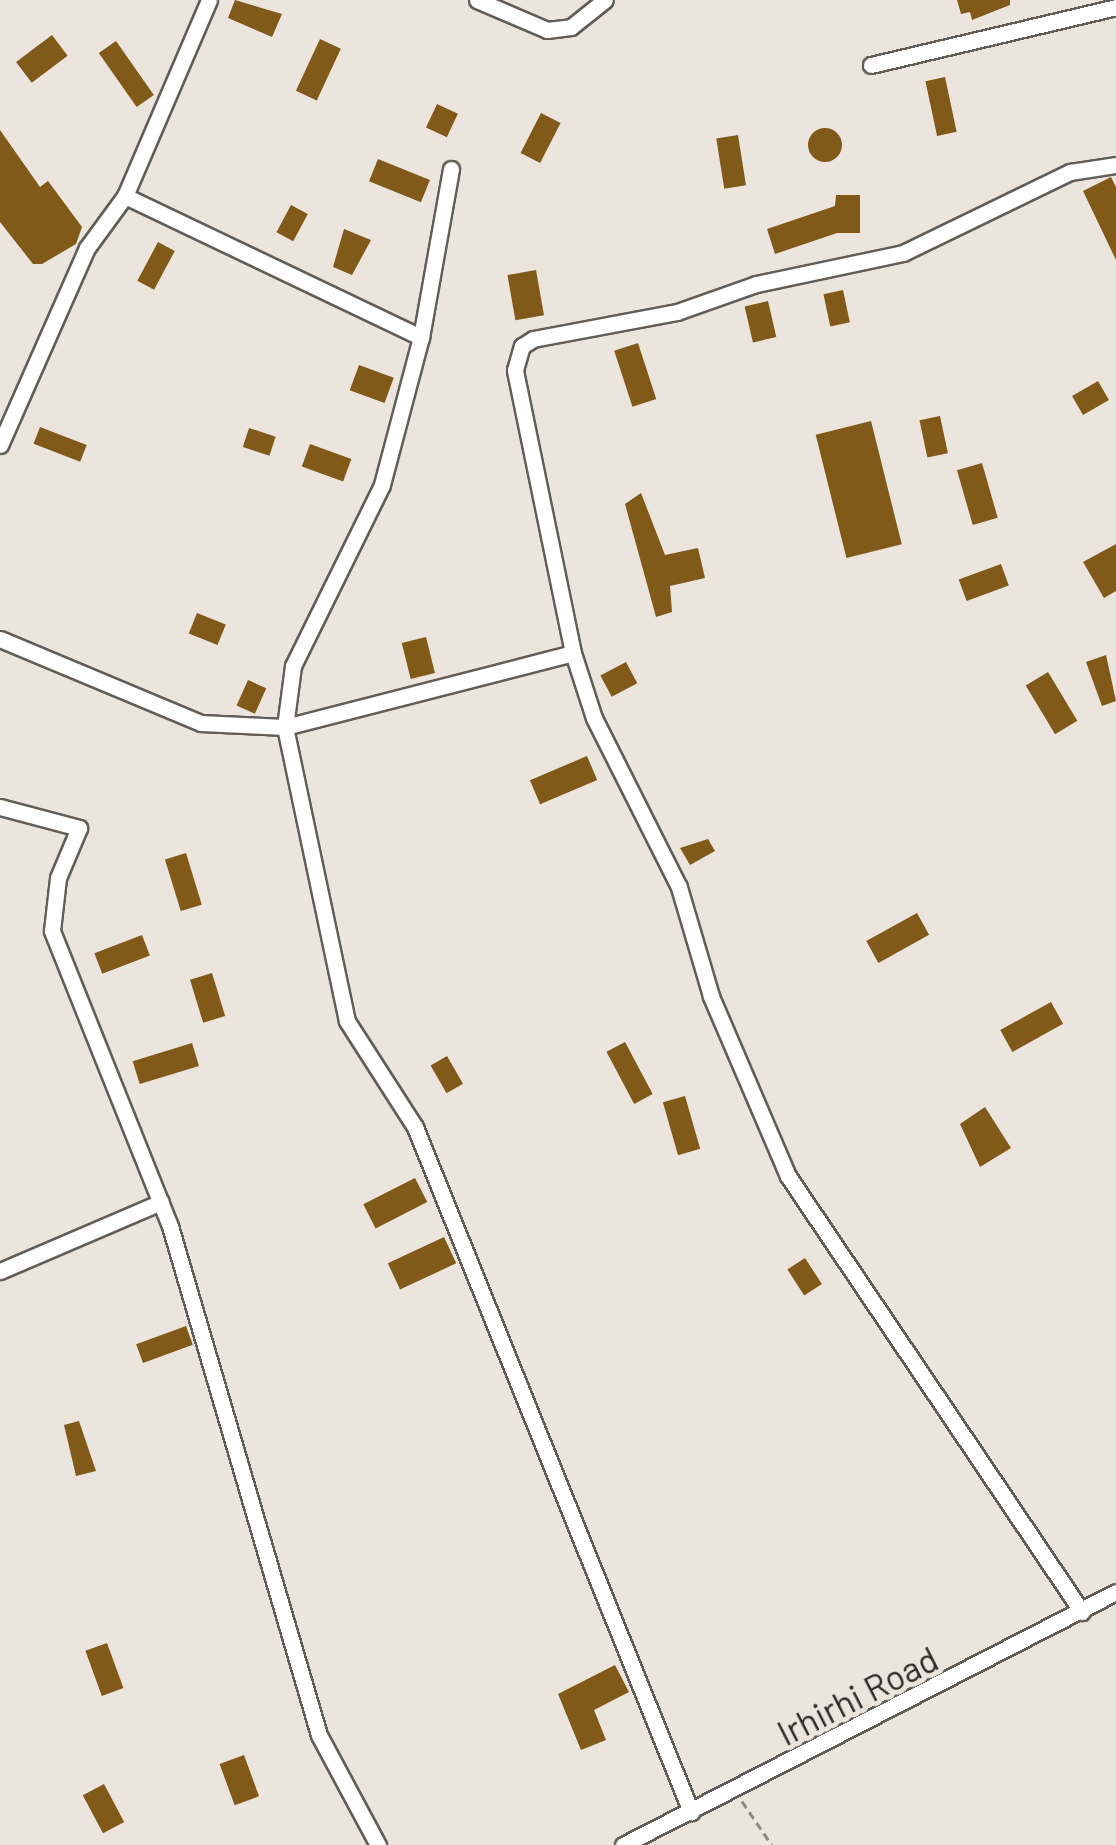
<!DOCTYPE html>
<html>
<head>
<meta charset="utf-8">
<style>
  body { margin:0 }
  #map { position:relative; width:1116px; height:1845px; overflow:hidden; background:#ebe5de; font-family:Barlow,sans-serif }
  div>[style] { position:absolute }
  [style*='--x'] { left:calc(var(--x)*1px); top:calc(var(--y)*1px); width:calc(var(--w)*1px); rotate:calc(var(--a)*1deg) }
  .building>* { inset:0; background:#815919; transform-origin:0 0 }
  .round { border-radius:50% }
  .path>* { height:2.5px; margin-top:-1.25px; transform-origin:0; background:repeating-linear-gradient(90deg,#8e8a85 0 8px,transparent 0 13px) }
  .roads { filter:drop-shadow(2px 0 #625d57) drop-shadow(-2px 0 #625d57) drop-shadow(0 2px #625d57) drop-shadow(0 -2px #625d57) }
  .minor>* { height:15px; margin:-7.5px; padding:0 7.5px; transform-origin:7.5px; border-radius:7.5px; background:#fff }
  span { translate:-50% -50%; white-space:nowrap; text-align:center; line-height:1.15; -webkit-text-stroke:10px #ebe5de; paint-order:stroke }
  .street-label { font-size:35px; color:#2c2a28 }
</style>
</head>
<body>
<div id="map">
  <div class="building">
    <div style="clip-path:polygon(235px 0,282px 14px,272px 37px,228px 18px)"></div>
    <div style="clip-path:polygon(957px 0,1010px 0,1010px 5px,972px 20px,970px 12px,961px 14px)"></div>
    <div style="left:52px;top:35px;width:26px;height:45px;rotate:53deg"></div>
    <div style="left:320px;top:39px;width:23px;height:57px;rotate:25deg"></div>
    <div style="left:116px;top:41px;width:66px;height:21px;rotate:55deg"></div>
    <div style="left:945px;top:77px;width:56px;height:20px;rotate:78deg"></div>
    <div style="left:437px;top:104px;width:23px;height:26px;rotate:25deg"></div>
    <div style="left:541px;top:113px;width:22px;height:45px;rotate:27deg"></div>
    <div class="round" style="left:808px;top:128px;width:34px;height:34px"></div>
    <div style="clip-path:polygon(0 130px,40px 187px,48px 181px,82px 227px,76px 244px,42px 264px,33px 264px,0 222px)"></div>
    <div style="left:738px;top:135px;width:51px;height:22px;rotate:81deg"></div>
    <div style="left:378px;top:159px;width:56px;height:24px;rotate:22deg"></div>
    <div style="clip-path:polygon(1111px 177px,1116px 187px,1116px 260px,1083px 191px)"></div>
    <div style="clip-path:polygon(836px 195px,860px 195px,860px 233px,837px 233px,775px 254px,767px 229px,835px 206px)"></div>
    <div style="left:291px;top:205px;width:19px;height:31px;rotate:28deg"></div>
    <div style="clip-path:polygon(344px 229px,371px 240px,352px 275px,333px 267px)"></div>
    <div style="left:158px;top:242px;width:19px;height:44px;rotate:28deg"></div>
    <div style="left:536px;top:270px;width:46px;height:29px;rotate:80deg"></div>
    <div style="left:843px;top:290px;width:33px;height:20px;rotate:78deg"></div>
    <div style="left:768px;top:301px;width:37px;height:24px;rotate:77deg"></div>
    <div style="left:638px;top:343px;width:59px;height:25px;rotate:72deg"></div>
    <div style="left:359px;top:365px;width:37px;height:27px;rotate:20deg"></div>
    <div style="left:1098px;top:381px;width:22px;height:30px;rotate:60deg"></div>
    <div style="left:940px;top:416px;width:38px;height:21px;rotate:78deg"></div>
    <div style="left:871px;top:421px;width:127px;height:57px;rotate:76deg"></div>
    <div style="left:40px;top:427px;width:50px;height:18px;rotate:21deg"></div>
    <div style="left:249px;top:428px;width:28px;height:20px;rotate:18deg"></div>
    <div style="left:310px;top:444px;width:44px;height:24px;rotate:20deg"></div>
    <div style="left:982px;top:463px;width:57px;height:26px;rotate:74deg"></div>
    <div style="clip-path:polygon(641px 493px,665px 555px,698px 548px,705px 578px,670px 586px,672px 612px,656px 617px,625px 504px)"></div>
    <div style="clip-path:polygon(1116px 544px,1116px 591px,1104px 598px,1083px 562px)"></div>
    <div style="left:1001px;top:564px;width:23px;height:45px;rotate:70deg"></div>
    <div style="left:197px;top:613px;width:31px;height:22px;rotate:22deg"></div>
    <div style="left:426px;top:637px;width:37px;height:25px;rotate:76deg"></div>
    <div style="clip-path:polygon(1106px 655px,1116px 701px,1102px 706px,1086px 662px)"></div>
    <div style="left:626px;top:662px;width:24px;height:29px;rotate:62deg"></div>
    <div style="left:1048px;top:672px;width:57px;height:26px;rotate:59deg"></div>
    <div style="left:248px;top:680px;width:20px;height:28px;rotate:24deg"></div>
    <div style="left:587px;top:756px;width:26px;height:62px;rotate:67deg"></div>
    <div style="clip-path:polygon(708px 839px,715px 851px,690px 865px,680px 848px)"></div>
    <div style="left:186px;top:853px;width:54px;height:22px;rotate:73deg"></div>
    <div style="left:917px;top:913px;width:25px;height:58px;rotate:61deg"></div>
    <div style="left:142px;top:935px;width:22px;height:51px;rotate:69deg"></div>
    <div style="left:212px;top:973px;width:45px;height:23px;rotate:73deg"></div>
    <div style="left:1051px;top:1002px;width:25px;height:58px;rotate:61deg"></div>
    <div style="left:625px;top:1042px;width:59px;height:21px;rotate:62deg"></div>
    <div style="left:192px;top:1043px;width:24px;height:62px;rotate:73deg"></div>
    <div style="left:447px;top:1056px;width:32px;height:19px;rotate:60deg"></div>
    <div style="left:685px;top:1096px;width:55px;height:23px;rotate:74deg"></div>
    <div style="clip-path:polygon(985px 1107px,1011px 1148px,980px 1167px,960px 1124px)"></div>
    <div style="left:415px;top:1178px;width:27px;height:58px;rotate:63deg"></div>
    <div style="left:444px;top:1237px;width:29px;height:62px;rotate:65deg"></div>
    <div style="left:805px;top:1258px;width:31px;height:21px;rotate:57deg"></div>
    <div style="left:186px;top:1326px;width:20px;height:53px;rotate:70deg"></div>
    <div style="clip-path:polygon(79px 1421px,96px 1471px,76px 1476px,64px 1425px)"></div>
    <div style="left:107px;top:1643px;width:48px;height:23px;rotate:70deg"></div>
    <div style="clip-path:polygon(615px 1665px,629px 1692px,594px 1710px,606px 1740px,581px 1750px,558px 1694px)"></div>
    <div style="left:244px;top:1755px;width:44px;height:26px;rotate:70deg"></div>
    <div style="left:104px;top:1784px;width:43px;height:24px;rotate:62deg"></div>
  </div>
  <div class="path">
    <div style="--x:742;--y:1801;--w:53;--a:55.7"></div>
  </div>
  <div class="roads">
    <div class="minor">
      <div style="--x:477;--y:0;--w:76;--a:23.2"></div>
      <div style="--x:547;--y:30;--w:24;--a:-7"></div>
      <div style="--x:571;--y:27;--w:43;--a:-38.5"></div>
      <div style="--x:871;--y:65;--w:252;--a:-13.3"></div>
      <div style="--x:451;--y:169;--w:171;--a:100.1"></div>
      <div style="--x:421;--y:337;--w:153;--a:104.8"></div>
      <div style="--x:382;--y:485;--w:202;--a:116.2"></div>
      <div style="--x:293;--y:666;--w:62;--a:97.5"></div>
      <div style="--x:285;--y:727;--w:300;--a:78.1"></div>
      <div style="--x:347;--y:1021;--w:126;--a:57.3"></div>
      <div style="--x:415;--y:1127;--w:739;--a:68.05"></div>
      <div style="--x:125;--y:196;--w:328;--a:25.5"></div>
      <div style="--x:0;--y:445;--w:215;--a:-66.2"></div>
      <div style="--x:87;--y:248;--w:64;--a:-53.8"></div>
      <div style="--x:125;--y:196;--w:213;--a:-66.8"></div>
      <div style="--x:0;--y:639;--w:218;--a:22.7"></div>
      <div style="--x:201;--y:723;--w:84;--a:2.7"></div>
      <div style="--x:285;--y:727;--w:297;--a:-14.4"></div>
      <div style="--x:0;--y:807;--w:82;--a:14.9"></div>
      <div style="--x:79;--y:828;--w:54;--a:112.8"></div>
      <div style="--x:58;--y:878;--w:53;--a:96.5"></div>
      <div style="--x:52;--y:931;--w:318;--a:68.2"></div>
      <div style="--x:170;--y:1226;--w:530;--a:73.68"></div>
      <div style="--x:319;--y:1735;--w:125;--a:61.8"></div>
      <div style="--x:0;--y:1271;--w:175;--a:-23.2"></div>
      <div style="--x:1082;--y:1612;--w:526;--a:-123.99"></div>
      <div style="--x:788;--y:1176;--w:196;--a:-113.2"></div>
      <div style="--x:711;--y:996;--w:114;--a:-106.4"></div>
      <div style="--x:679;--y:887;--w:189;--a:-116.7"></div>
      <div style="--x:594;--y:718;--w:68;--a:-107.9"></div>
      <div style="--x:573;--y:653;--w:289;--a:-101.6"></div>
      <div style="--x:515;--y:370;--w:25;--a:-74"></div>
      <div style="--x:522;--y:346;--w:13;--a:-32"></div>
      <div style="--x:533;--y:339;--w:147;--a:-10.6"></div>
      <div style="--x:677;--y:312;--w:84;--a:-19.5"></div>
      <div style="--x:756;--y:284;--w:150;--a:-11.9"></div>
      <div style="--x:903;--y:253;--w:186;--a:-25.9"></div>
      <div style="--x:1070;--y:172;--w:47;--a:-8.7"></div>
      <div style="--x:623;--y:1845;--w:554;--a:-27.17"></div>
    </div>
  </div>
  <div class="street-label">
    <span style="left:857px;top:1695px;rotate:-27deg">Irhirhi Road</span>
  </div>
</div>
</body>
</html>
